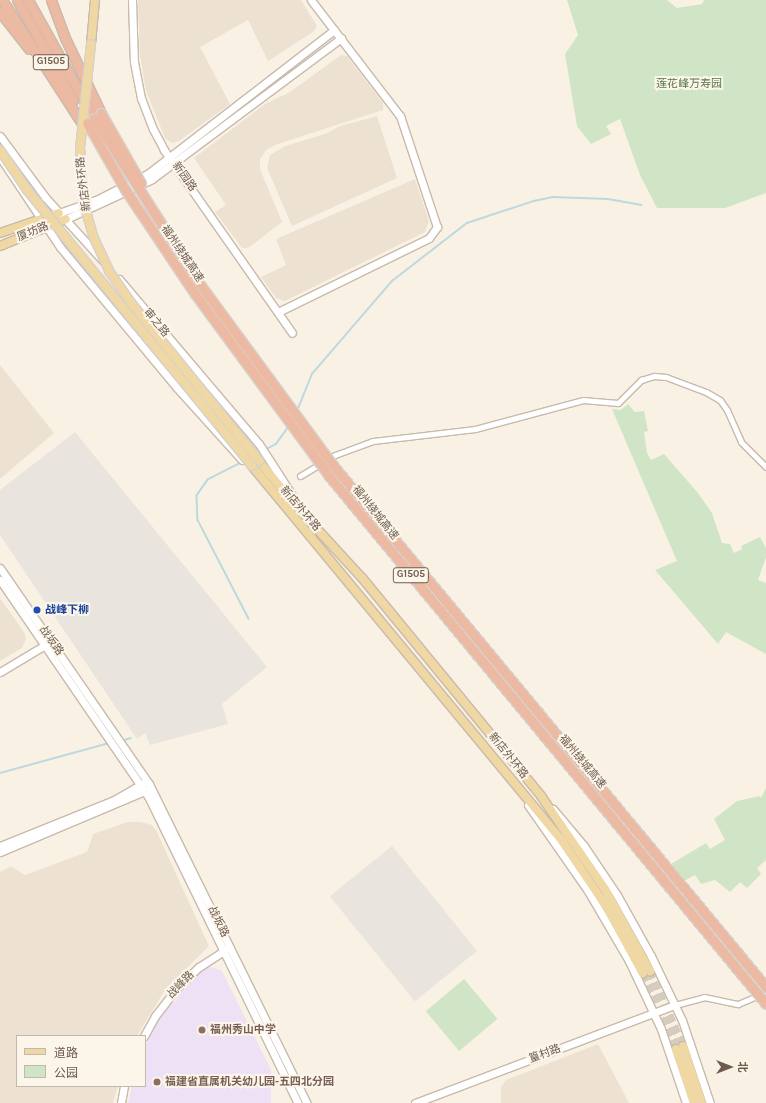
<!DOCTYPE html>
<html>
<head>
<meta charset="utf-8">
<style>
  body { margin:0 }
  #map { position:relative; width:766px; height:1103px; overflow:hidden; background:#f9f2e4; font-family:Karla,"Noto Sans SC",sans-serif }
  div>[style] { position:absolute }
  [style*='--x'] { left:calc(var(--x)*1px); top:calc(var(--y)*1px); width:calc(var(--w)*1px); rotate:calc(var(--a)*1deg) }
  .residential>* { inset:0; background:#ede2d2 }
  .industrial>* { inset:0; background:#e9e4de; transform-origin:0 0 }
  .education>* { inset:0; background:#efe1f5 }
  .green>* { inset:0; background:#d0e5c5; transform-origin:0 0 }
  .stream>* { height:1.5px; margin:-0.75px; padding:0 0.75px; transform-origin:0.75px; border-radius:0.75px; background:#bcd9e0 }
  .primary-tunnel>* { height:8px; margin-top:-4px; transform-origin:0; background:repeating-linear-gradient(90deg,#d6ccbe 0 8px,transparent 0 12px) }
  .roads { filter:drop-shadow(1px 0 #c8baac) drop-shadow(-1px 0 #c8baac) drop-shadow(0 1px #c8baac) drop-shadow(0 -1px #c8baac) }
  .street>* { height:5px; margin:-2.5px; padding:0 2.5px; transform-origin:2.5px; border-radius:2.5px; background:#fff }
  .secondary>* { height:7px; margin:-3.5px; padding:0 3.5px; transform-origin:3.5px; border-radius:3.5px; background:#fff }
  .primary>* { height:8px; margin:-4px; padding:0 4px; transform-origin:4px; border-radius:4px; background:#f0d8a4 }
  .highway>* { height:9px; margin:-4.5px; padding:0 4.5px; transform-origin:4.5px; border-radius:4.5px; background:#ecbaa2 }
  .bridges { filter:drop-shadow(1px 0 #d6d1cd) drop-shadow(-1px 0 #d6d1cd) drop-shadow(0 1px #d6d1cd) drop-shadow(0 -1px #d6d1cd) }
  .primary-bridge>* { height:8px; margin:-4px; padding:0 4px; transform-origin:4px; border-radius:4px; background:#f0d8a4 }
  .highway-bridge>* { height:9px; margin:-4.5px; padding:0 4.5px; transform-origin:4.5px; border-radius:4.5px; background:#ecbaa2 }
  .dots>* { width:11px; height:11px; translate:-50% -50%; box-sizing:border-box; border:2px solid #fcf6ea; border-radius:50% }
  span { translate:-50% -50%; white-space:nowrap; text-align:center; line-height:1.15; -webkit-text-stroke:4px #fcf6ea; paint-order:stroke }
  .shield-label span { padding:1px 3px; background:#fcf6ea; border:1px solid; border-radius:3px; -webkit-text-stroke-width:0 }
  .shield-label { font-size:10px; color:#6e5b4d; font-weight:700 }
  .park-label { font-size:11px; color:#54794a }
  .street-label { font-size:11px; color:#6e5b4d }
  .transit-label { font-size:11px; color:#164399; font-weight:700 }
  .left { translate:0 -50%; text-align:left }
  .education-label { font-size:11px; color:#785e54; font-weight:700 }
  .legend { position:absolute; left:16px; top:1035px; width:130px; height:52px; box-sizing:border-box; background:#fcf6ea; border:1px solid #c3b8ab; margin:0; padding:5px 7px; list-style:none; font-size:12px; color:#6e5b4d }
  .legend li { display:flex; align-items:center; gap:8px; height:20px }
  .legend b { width:20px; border:1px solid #c3b8ab }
  .north { position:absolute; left:710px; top:1047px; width:40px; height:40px; -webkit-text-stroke:3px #fcf6ea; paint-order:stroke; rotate:90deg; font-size:11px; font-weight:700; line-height:16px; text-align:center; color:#6e5b4d }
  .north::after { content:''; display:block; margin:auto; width:14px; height:18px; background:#6e5b4d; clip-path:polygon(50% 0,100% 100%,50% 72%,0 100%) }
</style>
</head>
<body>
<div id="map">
  <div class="residential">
    <div style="clip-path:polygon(138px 0,301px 0,317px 26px,313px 32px,268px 61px,248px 20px,200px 47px,230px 104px,179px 141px,172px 143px,165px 138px,146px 91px,140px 56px)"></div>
    <div style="clip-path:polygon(341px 55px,347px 56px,383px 103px,383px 110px,275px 145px,266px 150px,260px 160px,260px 169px,282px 222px,248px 248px,242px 248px,215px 212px,226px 205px,194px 158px,265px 104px,290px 92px)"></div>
    <div style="clip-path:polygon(377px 116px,397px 178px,292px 226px,267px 168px,270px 155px,285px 146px,325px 134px,340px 126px)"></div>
    <div style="clip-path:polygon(415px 179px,429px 221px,425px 232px,285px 301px,276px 298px,261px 277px,286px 265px,276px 239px)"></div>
    <div style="clip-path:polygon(0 365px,54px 433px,0 479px)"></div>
    <div style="clip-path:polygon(0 598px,24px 632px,26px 639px,22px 648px,0 661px)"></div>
    <div style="clip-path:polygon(128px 822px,141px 822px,152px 825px,156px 830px,209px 946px,165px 990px,137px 1036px,17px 1036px,17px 1086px,118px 1086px,113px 1103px,0 1103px,0 872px,11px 866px,25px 875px,87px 852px,93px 834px)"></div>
    <div style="clip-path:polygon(598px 1044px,629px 1103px,501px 1103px,501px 1087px,506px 1080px)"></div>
  </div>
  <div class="industrial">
    <div style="clip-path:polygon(75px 432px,267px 667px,222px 704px,228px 724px,150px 745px,145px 733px,137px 739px,0 535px,0 490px)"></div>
    <div style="left:392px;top:846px;width:135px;height:80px;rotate:51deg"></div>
  </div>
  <div class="education">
    <div style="clip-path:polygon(211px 967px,222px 971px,271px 1070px,271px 1103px,128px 1103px,132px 1086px,145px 1086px,145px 1046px,163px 1013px,175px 1002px,186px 985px,205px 968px)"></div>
  </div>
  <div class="green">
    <div style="clip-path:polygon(567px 0,667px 0,677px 8px,702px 4px,704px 0,766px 0,766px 193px,725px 208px,657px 208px,640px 175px,620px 119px,606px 126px,611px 134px,591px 144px,577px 126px,565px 54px,578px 35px)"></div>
    <div style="clip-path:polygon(628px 404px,635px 412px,644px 411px,648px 431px,644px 432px,647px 453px,651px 460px,664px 454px,698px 493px,712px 513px,722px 543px,730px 544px,734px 553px,742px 549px,741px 546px,760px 537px,766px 548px,766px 557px,758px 580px,766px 583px,766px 654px,726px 632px,718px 644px,655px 570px,677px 561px,612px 409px,621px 410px)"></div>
    <div style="clip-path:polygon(766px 788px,766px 860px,757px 868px,761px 874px,747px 888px,740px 882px,730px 892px,715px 880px,701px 884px,695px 875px,684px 881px,671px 864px,706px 843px,710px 849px,725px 840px,714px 819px,737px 801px,760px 796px,761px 798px)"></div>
    <div style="left:464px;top:979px;width:52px;height:50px;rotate:50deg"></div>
  </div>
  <div class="stream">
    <div style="--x:297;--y:411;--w:40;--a:-68"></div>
    <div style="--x:312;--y:374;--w:123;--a:-49.3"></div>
    <div style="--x:392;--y:281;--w:95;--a:-37.7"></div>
    <div style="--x:467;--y:223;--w:71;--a:-18.2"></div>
    <div style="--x:534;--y:201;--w:19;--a:-12"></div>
    <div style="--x:553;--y:197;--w:55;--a:2.1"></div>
    <div style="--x:608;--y:199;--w:34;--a:10"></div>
    <div style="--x:265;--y:450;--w:13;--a:-29"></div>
    <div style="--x:276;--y:444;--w:22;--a:-54"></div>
    <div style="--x:241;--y:463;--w:37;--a:153"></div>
    <div style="--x:208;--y:480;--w:19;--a:125"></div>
    <div style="--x:197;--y:496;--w:24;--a:88"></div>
    <div style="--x:198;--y:520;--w:111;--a:62.7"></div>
    <div style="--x:121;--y:741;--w:10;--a:-17"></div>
    <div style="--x:0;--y:773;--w:114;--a:-15.3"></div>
  </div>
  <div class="primary-tunnel">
    <div style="--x:650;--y:971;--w:82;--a:66.3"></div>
    <div style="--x:643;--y:974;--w:82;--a:66.3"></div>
  </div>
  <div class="roads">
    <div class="street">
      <div style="--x:300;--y:476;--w:41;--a:-31"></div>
      <div style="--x:335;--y:455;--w:40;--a:-20.2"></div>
      <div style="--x:373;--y:441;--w:103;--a:-6.7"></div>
      <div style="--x:475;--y:429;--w:112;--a:-15"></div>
      <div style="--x:583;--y:400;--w:35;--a:5"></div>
      <div style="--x:618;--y:403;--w:33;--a:-45"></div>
      <div style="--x:641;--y:380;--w:14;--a:-17"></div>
      <div style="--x:654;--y:376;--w:12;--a:5"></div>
      <div style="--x:666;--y:377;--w:43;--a:20.6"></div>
      <div style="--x:706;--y:392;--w:16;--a:30"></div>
      <div style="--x:720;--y:400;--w:12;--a:55"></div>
      <div style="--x:727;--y:410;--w:35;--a:66"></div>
      <div style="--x:741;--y:442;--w:35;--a:45"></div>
      <div style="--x:675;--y:1005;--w:30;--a:-15"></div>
      <div style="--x:704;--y:997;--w:35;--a:12"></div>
      <div style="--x:738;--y:1004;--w:30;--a:-23"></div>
    </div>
    <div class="secondary">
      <div style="--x:132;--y:0;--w:62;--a:88.2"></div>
      <div style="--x:134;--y:62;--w:37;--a:79"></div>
      <div style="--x:141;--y:98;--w:33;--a:69"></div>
      <div style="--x:153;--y:129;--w:24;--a:62"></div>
      <div style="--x:164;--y:150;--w:223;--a:55"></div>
      <div style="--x:0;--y:136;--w:76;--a:53.6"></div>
      <div style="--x:45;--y:197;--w:86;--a:47.8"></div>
      <div style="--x:0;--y:157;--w:108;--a:56.3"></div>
      <div style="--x:60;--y:247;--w:183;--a:50.3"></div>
      <div style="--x:177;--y:388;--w:97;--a:47.9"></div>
      <div style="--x:59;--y:213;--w:41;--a:-19.7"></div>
      <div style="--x:98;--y:199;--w:57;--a:-27"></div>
      <div style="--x:149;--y:173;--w:234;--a:-37.7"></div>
      <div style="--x:66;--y:219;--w:95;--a:-24.9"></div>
      <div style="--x:152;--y:179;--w:236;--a:-36.7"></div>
      <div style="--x:119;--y:279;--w:216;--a:49.7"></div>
      <div style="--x:259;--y:444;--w:77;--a:57.1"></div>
      <div style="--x:278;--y:312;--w:168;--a:-26.1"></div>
      <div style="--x:429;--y:238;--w:14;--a:-54"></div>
      <div style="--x:437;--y:227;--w:117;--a:-108.4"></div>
      <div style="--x:400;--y:116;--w:146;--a:-127.5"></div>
      <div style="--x:0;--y:568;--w:262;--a:55.4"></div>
      <div style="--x:149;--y:784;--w:356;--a:63.7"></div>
      <div style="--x:0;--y:580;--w:262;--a:55.6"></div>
      <div style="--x:148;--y:796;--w:342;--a:64"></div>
      <div style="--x:0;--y:672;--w:52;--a:-31"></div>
      <div style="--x:528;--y:805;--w:105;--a:55.1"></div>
      <div style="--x:588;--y:891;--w:81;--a:59.6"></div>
      <div style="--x:629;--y:961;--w:75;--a:64.8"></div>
      <div style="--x:661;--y:1029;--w:78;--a:71.3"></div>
      <div style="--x:553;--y:809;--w:48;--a:50"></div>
      <div style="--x:584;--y:846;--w:59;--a:56"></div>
      <div style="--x:617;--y:895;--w:70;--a:60.9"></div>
      <div style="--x:651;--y:956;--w:71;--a:64.2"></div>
      <div style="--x:682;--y:1020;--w:88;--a:71.4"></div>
      <div style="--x:0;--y:846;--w:123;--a:-22"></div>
      <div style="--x:114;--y:800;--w:34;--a:-30"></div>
      <div style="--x:0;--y:852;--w:162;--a:-22.9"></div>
      <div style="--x:144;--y:1036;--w:23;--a:-61"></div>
      <div style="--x:155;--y:1016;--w:37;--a:-52"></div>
      <div style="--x:178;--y:987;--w:29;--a:-44"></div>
      <div style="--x:199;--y:967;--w:35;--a:-33"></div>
      <div style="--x:121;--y:1103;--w:17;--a:-80"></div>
      <div style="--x:415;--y:1103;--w:278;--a:-20.7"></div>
    </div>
    <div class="primary">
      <div style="--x:91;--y:44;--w:44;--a:-84.8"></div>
      <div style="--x:0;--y:233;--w:62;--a:-18.7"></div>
      <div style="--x:0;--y:246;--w:71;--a:-22.2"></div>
      <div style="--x:259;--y:461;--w:57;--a:50.7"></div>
      <div style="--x:295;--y:505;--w:100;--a:47.4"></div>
      <div style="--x:363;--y:579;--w:281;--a:50.6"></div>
      <div style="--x:541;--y:796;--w:113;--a:55.5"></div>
      <div style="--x:605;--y:889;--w:94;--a:61.2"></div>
      <div style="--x:252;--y:466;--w:487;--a:50.4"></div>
      <div style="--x:562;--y:841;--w:78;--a:55.9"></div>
      <div style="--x:606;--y:906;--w:77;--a:61.4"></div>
      <div style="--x:683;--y:1046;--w:60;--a:71.6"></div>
      <div style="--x:676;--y:1049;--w:57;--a:71.6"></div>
    </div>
    <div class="highway">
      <div style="--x:2;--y:0;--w:149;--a:57.1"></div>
      <div style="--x:17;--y:0;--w:115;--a:60.8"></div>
      <div style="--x:28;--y:0;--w:135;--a:60.8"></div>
      <div style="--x:51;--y:0;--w:40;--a:69.8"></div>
      <div style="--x:65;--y:38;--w:83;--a:64.4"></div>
      <div style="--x:0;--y:12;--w:47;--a:51.9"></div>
    </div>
  </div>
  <div class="bridges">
    <div class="primary-bridge">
      <div style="--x:91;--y:44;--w:105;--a:96"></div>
      <div style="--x:80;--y:148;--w:56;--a:85.9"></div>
      <div style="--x:84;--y:204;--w:33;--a:74"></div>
      <div style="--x:93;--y:236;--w:38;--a:65"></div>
      <div style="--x:109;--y:271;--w:40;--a:55.1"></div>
      <div style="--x:132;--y:304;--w:202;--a:51"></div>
      <div style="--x:0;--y:150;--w:48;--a:56"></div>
      <div style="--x:27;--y:190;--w:356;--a:50.8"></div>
    </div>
    <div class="highway-bridge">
      <div style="--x:101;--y:113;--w:81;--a:60.3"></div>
      <div style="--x:94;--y:118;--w:196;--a:57.5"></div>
      <div style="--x:199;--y:283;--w:225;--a:53.7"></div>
      <div style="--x:332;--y:464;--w:680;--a:50.31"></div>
      <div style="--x:87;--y:123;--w:78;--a:60.2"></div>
      <div style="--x:126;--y:191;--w:124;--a:56.2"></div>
      <div style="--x:195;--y:294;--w:226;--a:53.6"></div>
      <div style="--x:329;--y:476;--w:685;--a:50.39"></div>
    </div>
  </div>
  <div class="dots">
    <div style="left:37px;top:610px;background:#1a4fb4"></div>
    <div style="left:202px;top:1030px;background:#8d6e63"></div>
    <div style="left:157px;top:1082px;background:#8d6e63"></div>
  </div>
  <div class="shield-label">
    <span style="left:51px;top:62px">G1505</span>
    <span style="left:411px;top:575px">G1505</span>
  </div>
  <div class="park-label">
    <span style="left:689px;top:84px">莲花峰万寿园</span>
  </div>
  <div class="street-label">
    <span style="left:184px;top:177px;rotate:55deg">新园路</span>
    <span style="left:84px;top:184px;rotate:-97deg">新店外环路</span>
    <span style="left:33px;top:232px;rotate:-22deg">厦坊路</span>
    <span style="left:182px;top:254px;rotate:56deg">福州绕城高速</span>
    <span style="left:156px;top:323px;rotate:50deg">审之路</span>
    <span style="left:300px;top:509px;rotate:49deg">新店外环路</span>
    <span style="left:375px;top:513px;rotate:51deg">福州绕城高速</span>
    <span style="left:51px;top:641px;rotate:55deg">战坂路</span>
    <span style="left:508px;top:756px;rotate:51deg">新店外环路</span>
    <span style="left:582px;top:762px;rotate:50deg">福州绕城高速</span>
    <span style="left:218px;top:922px;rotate:64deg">战坂路</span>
    <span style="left:181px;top:985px;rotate:-46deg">战峰路</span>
    <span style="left:545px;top:1054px;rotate:-20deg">篁村路</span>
  </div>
  <div class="transit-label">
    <span class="left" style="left:45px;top:610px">战峰下柳</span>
  </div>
  <div class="education-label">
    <span class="left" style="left:210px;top:1030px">福州秀山中学</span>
    <span class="left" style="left:165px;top:1082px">福建省直属机关幼儿园-五四北分园</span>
  </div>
  <ul class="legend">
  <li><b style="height:5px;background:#f0d8a4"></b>道路</li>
  <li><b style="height:11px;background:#d0e5c5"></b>公园</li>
  </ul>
  <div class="north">北</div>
</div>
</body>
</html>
